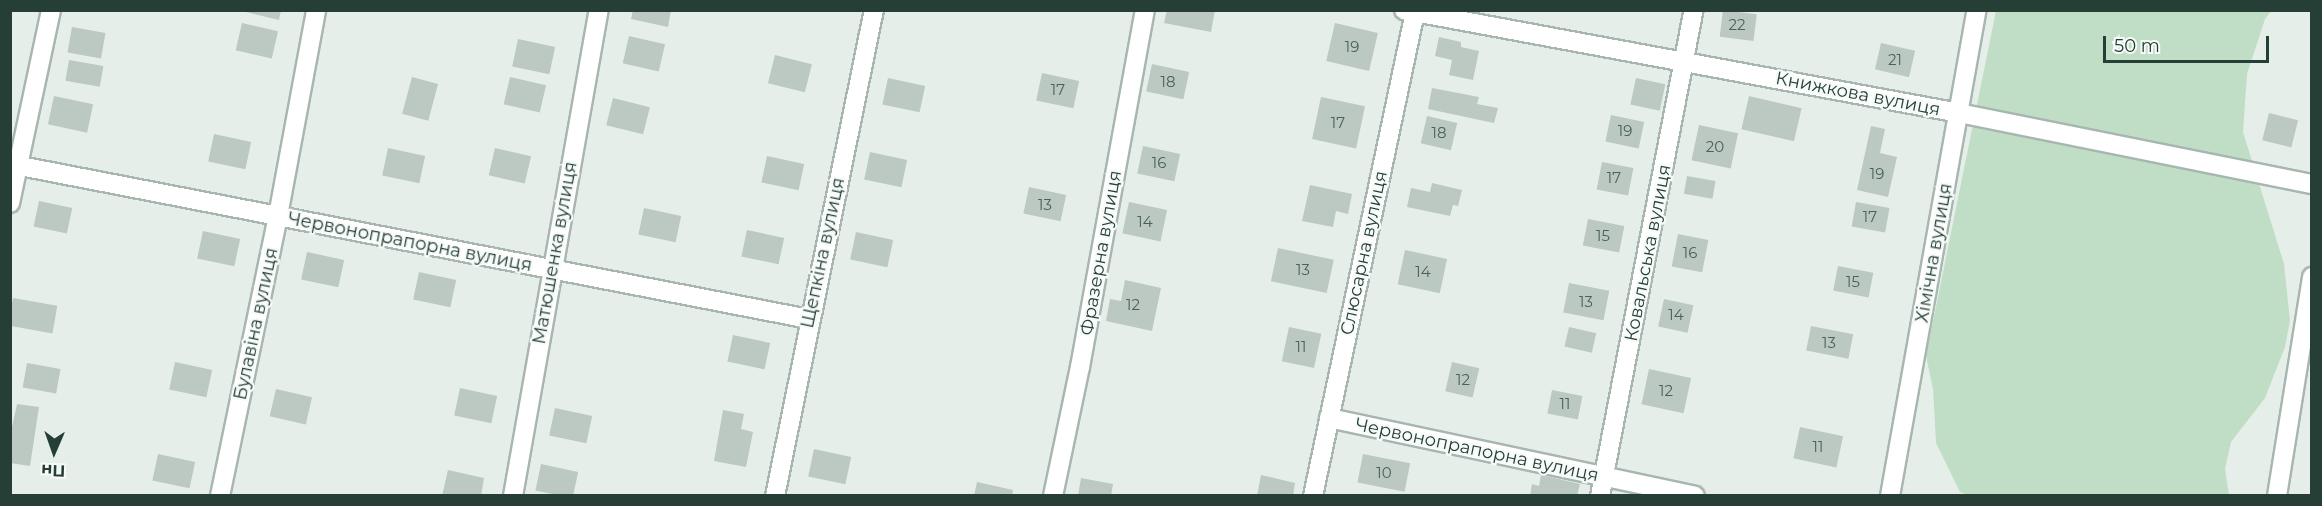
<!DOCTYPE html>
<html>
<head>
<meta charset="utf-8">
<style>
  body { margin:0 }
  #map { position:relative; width:2322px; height:506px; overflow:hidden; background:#e6eeea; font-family:Montserrat,sans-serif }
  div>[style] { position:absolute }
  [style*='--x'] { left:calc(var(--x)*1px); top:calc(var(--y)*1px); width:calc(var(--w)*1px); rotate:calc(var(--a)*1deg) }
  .green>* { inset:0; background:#c0dec6 }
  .building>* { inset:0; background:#bbc9c2; transform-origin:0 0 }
  .roads { filter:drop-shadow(2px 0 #a8b6b0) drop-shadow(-2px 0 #a8b6b0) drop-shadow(0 2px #a8b6b0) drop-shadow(0 -2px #a8b6b0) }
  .minor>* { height:18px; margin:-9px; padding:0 9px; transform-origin:9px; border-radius:9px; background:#fff }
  span { translate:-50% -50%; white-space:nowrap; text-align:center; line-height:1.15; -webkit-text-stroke:4.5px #f6faf8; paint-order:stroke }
  .number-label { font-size:15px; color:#4a6259 }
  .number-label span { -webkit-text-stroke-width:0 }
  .street-label { font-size:18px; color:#253f36 }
  .frame { position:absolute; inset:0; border:12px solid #253f36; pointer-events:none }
  .north { position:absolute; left:24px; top:422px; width:60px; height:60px; -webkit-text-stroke:4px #f6faf8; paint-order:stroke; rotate:182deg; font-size:16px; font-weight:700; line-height:24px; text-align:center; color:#253f36 }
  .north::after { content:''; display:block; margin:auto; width:21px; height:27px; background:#253f36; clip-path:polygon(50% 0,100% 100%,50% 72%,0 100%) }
  .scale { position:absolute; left:2103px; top:36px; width:166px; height:27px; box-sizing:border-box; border:3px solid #253f36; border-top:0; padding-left:8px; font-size:18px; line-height:21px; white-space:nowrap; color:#253f36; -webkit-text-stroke:4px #f6faf8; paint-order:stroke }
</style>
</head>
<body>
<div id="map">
  <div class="green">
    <div style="clip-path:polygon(1996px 11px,2271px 11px,2265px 19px,2247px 74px,2243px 132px,2284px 264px,2290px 321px,2285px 347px,2265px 398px,2231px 442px,2225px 469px,2229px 495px,1967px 495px,1960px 492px,1936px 443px,1933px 389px,1926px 356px)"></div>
  </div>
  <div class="building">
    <div style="clip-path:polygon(238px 10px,281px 10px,279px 20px)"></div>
    <div style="clip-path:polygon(633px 10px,671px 10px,668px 27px,631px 19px)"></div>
    <div style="clip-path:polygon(1167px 10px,1215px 10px,1211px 32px,1164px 23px)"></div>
    <div style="left:1723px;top:10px;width:34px;height:27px;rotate:7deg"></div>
    <div style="left:242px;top:23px;width:37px;height:28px;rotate:13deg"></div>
    <div style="left:1335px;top:23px;width:44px;height:39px;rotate:13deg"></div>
    <div style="left:72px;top:27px;width:34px;height:26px;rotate:10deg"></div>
    <div style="left:629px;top:36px;width:37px;height:28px;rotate:13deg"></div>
    <div style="clip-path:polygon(1439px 37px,1461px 42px,1461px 47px,1479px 51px,1473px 80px,1449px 75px,1452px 60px,1435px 56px)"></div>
    <div style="left:518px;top:39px;width:38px;height:28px;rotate:12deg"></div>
    <div style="left:1881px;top:43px;width:35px;height:27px;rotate:13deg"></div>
    <div style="left:775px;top:55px;width:38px;height:29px;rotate:14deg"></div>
    <div style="left:69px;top:60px;width:35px;height:21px;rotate:10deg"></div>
    <div style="left:1152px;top:64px;width:38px;height:28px;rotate:12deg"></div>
    <div style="left:1042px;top:73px;width:38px;height:28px;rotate:12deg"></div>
    <div style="left:412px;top:77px;width:27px;height:38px;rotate:15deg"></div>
    <div style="left:510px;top:77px;width:37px;height:28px;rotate:13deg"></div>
    <div style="left:888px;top:78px;width:38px;height:27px;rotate:12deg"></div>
    <div style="left:1636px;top:78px;width:30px;height:27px;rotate:12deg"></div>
    <div style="clip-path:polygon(1432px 88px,1479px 97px,1477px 104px,1498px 108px,1494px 123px,1428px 109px)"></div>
    <div style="left:54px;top:96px;width:40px;height:29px;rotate:12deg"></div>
    <div style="left:1749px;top:96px;width:54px;height:34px;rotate:13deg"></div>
    <div style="left:1321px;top:97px;width:45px;height:43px;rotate:12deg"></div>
    <div style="left:613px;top:98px;width:38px;height:28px;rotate:14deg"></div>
    <div style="left:2269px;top:113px;width:30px;height:28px;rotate:14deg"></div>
    <div style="left:1611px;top:115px;width:34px;height:27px;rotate:12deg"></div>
    <div style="left:1427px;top:116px;width:31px;height:28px;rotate:13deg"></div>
    <div style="left:1699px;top:125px;width:40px;height:36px;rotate:12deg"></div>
    <div style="clip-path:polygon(1871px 126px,1885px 129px,1880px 153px,1897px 157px,1888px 197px,1857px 190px)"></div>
    <div style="left:214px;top:134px;width:38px;height:28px;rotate:12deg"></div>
    <div style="left:1143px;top:146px;width:38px;height:28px;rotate:12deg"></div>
    <div style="left:388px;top:148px;width:38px;height:28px;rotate:12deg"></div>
    <div style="left:495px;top:148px;width:37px;height:28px;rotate:13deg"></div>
    <div style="left:870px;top:152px;width:38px;height:28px;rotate:12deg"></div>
    <div style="left:767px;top:156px;width:38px;height:27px;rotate:12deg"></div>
    <div style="left:1602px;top:162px;width:32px;height:28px;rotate:11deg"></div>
    <div style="left:1687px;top:176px;width:29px;height:18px;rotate:10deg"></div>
    <div style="clip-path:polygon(1432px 183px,1462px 190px,1458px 206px,1453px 205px,1450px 216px,1407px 207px,1411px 188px,1430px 192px)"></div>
    <div style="clip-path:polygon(1310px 185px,1352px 194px,1348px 214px,1336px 211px,1333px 227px,1302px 221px)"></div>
    <div style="left:1029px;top:187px;width:38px;height:27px;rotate:12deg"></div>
    <div style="left:39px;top:201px;width:34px;height:26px;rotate:12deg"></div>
    <div style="left:1129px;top:202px;width:39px;height:32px;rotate:12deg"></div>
    <div style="left:1856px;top:202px;width:34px;height:25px;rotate:10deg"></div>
    <div style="left:644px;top:208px;width:38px;height:27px;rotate:12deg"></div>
    <div style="left:1588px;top:219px;width:37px;height:27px;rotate:11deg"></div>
    <div style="left:747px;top:230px;width:38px;height:27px;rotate:12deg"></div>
    <div style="left:203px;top:231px;width:38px;height:28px;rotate:12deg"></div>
    <div style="left:856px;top:232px;width:38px;height:28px;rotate:12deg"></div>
    <div style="left:1678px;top:234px;width:31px;height:33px;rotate:11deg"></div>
    <div style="left:1278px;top:248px;width:57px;height:34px;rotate:12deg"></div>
    <div style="left:1405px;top:250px;width:43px;height:35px;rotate:12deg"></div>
    <div style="left:307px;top:252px;width:38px;height:28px;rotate:12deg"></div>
    <div style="left:1838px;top:266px;width:36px;height:25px;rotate:11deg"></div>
    <div style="left:419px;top:272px;width:38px;height:28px;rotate:12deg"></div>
    <div style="clip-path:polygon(1125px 280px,1161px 288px,1152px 331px,1106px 321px,1110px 299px,1121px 301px)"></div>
    <div style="left:1569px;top:283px;width:41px;height:30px;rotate:11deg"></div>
    <div style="left:13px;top:298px;width:45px;height:28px;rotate:10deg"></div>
    <div style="left:1664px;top:299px;width:30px;height:28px;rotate:12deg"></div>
    <div style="left:1811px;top:326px;width:43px;height:25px;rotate:11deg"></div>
    <div style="left:1289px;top:327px;width:33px;height:35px;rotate:12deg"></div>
    <div style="left:1569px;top:327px;width:28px;height:20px;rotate:13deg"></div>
    <div style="left:733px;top:335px;width:38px;height:27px;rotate:12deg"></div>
    <div style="left:175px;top:362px;width:38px;height:28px;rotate:12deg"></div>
    <div style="left:1452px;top:362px;width:28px;height:30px;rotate:13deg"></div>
    <div style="left:27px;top:363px;width:34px;height:25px;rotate:10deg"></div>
    <div style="left:1649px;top:369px;width:43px;height:36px;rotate:12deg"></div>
    <div style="left:460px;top:388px;width:38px;height:28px;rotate:12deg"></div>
    <div style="left:276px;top:389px;width:37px;height:28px;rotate:13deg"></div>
    <div style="left:1552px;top:390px;width:31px;height:24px;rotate:11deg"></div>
    <div style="clip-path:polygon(17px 404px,39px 407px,30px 466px,10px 463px,10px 436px)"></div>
    <div style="left:555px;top:408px;width:38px;height:28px;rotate:12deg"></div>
    <div style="clip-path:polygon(723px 410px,744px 414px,741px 429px,753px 432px,746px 467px,714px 461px)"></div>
    <div style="left:1800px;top:427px;width:44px;height:32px;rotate:12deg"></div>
    <div style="left:814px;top:449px;width:38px;height:28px;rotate:12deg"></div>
    <div style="left:158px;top:454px;width:38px;height:27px;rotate:12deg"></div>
    <div style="left:1363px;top:454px;width:48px;height:29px;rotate:11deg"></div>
    <div style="left:541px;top:464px;width:38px;height:27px;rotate:12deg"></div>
    <div style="clip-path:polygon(448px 470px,484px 478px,481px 496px,442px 496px)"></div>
    <div style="clip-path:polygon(1261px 475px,1295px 483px,1293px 496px,1257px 496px)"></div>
    <div style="clip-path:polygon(1541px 475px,1580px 484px,1577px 496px,1530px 496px,1532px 484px,1539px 486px)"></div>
    <div style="clip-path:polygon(1081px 478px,1113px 484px,1111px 496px,1078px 496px)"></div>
    <div style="clip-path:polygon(977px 482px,1013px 490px,1012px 496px,974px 496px)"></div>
  </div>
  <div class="roads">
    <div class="minor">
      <div style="--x:1404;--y:10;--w:564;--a:10.51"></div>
      <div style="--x:1959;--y:113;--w:360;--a:11.4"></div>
      <div style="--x:10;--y:164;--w:814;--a:10.98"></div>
      <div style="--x:10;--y:203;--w:197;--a:-78"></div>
      <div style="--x:1329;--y:418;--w:374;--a:12"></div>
      <div style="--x:220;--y:496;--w:286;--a:-78.3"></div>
      <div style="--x:278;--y:216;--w:209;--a:-79.5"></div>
      <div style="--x:513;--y:496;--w:494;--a:-80"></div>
      <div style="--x:775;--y:496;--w:496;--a:-78.5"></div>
      <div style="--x:1053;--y:496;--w:132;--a:-78.2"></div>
      <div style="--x:1080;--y:367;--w:363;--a:-79.7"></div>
      <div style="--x:1313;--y:496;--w:497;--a:-78.1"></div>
      <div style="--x:1600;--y:496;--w:495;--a:-79.1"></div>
      <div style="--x:1890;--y:496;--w:494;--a:-79.9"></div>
      <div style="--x:2277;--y:496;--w:222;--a:-80.9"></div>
    </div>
  </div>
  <div class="number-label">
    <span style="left:1737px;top:25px">22</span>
    <span style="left:1352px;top:47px">19</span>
    <span style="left:1895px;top:60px">21</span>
    <span style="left:1168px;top:82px">18</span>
    <span style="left:1058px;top:90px">17</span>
    <span style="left:1338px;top:123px">17</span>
    <span style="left:1625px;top:131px">19</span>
    <span style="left:1439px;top:133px">18</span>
    <span style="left:1715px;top:147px">20</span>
    <span style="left:1159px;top:163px">16</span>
    <span style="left:1877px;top:174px">19</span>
    <span style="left:1614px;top:178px">17</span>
    <span style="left:1045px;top:205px">13</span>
    <span style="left:1870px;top:217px">17</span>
    <span style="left:1145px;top:222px">14</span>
    <span style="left:1603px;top:236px">15</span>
    <span style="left:1690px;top:253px">16</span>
    <span style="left:1303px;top:270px">13</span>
    <span style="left:1423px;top:272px">14</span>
    <span style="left:1853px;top:282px">15</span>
    <span style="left:1586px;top:302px">13</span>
    <span style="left:1133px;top:305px">12</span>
    <span style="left:1676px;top:315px">14</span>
    <span style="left:1829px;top:343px">13</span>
    <span style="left:1301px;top:347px">11</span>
    <span style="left:1463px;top:380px">12</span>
    <span style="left:1666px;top:391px">12</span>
    <span style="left:1565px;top:404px">11</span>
    <span style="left:1818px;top:447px">11</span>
    <span style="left:1384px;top:473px">10</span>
  </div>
  <div class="street-label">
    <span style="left:1858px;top:94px;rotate:11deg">Книжкова вулиця</span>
    <span style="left:410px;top:242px;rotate:11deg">Червонопрапорна вулиця</span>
    <span style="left:555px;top:253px;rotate:-80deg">Матюшенка вулиця</span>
    <span style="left:823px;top:253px;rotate:-78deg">Щепкіна вулиця</span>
    <span style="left:1101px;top:253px;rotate:-80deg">Фразерна вулиця</span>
    <span style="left:1364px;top:253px;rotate:-78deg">Слюсарна вулиця</span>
    <span style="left:1648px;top:253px;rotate:-79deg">Ковальська вулиця</span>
    <span style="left:1934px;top:253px;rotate:-80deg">Хімічна вулиця</span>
    <span style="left:256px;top:324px;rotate:-78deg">Булавіна вулиця</span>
    <span style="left:1477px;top:450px;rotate:12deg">Червонопрапорна вулиця</span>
  </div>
  <div class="frame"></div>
  <div class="north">Пн</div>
  <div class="scale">50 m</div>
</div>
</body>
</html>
